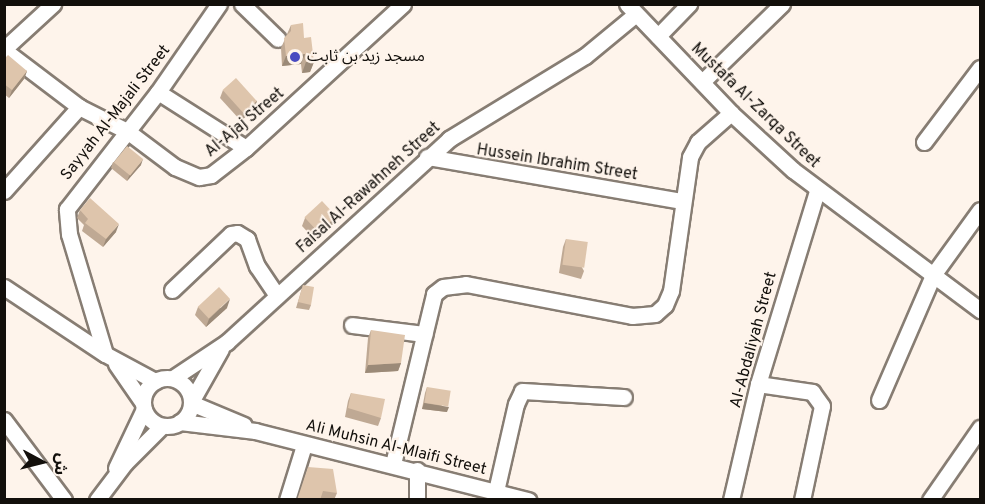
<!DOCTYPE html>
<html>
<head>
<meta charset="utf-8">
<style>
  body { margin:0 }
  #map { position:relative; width:985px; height:504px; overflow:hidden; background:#fef4eb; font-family:Overpass,"Noto Sans Arabic",sans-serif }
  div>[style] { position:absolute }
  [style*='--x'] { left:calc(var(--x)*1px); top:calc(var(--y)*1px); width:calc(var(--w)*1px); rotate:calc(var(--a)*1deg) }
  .roads { filter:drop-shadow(2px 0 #877d73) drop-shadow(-2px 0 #877d73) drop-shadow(0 2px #877d73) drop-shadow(0 -2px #877d73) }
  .minor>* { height:15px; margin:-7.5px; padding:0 7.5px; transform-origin:7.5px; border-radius:7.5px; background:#fff }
  .minor>.ring { margin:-7.5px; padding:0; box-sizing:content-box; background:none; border:15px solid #fff; border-radius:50% }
  .wall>* { inset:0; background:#bfa994 }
  .shaded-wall>* { inset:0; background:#9b8a78 }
  .building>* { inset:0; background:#dec5ac; transform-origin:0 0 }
  .dots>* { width:16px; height:16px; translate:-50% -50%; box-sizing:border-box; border:3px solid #fef4eb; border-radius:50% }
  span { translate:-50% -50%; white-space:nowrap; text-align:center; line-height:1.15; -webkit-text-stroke:4.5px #fef4eb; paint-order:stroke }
  .poi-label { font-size:16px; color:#120f0b }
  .left { translate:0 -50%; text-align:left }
  .street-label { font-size:16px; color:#120f0b }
  .frame { position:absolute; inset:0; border:6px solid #120f0b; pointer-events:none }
  .north { position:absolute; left:12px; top:432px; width:60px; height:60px; -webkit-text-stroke:4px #fef4eb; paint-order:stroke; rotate:97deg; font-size:16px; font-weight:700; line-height:24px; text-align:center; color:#120f0b }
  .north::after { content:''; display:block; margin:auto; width:21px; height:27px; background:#120f0b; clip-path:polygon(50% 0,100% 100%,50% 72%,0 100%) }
</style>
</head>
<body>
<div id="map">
  <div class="roads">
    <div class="minor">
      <div style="--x:242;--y:4;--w:50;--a:44.2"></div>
      <div style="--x:627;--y:4;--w:151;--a:46.3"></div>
      <div style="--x:731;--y:113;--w:84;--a:42.6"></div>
      <div style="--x:793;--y:170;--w:234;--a:36.8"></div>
      <div style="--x:658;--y:36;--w:45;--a:-45.9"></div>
      <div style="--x:4;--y:49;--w:67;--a:-42.6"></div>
      <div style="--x:4;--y:50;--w:94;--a:37.2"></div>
      <div style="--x:79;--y:107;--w:54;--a:26.6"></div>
      <div style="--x:127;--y:131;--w:60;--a:36.9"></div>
      <div style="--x:175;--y:167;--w:26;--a:23"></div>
      <div style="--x:199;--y:177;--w:12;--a:-9"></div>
      <div style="--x:211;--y:175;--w:44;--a:-37.6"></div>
      <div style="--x:246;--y:148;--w:213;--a:-42.5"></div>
      <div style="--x:702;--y:82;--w:112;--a:-44.3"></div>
      <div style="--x:158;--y:92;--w:104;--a:32.5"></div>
      <div style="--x:924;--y:142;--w:93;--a:-52.9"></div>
      <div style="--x:427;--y:157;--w:259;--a:9.8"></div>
      <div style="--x:4;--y:191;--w:113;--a:-48.2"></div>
      <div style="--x:4;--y:287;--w:121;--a:33.6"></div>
      <div style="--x:105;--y:354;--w:57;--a:28.4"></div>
      <div style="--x:172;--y:290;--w:81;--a:-43.5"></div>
      <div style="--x:231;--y:234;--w:6;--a:-9"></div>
      <div style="--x:237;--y:233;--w:12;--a:31"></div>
      <div style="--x:247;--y:239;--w:29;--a:70"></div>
      <div style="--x:257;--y:266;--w:36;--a:56"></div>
      <div style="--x:352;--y:325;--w:73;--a:7.1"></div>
      <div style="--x:105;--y:354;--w:125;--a:-106.7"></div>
      <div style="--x:69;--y:234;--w:25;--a:-95"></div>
      <div style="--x:67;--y:209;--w:148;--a:-52.1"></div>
      <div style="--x:158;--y:92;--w:107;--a:-55.3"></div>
      <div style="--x:116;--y:364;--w:47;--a:55.3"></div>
      <div class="ring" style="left:143px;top:378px;width:33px;height:33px"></div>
      <div style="--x:173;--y:378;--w:65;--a:-33.7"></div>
      <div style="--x:227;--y:342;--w:301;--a:-42.4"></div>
      <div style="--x:449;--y:139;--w:159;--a:-31.4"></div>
      <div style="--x:585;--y:56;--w:66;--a:-39.5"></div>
      <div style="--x:758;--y:384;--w:55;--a:8.4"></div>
      <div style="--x:812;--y:392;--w:17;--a:54"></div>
      <div style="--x:822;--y:406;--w:96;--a:102"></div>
      <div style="--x:879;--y:400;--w:136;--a:-66.6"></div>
      <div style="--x:933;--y:275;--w:80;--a:-54.1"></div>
      <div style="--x:191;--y:402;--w:61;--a:-60.5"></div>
      <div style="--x:191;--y:403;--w:57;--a:22.5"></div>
      <div style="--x:4;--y:420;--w:100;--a:53.1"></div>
      <div style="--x:180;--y:422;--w:76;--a:6.8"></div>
      <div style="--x:255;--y:431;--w:282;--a:14.2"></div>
      <div style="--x:393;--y:464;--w:175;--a:-76.4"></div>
      <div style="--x:434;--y:294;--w:11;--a:-38"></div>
      <div style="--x:443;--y:287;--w:23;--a:-7"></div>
      <div style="--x:466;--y:284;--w:169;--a:10.9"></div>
      <div style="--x:632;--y:316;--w:23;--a:-5"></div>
      <div style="--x:655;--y:314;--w:13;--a:-42"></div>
      <div style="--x:665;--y:305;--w:15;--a:-67"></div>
      <div style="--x:671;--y:291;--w:135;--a:-81.9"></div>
      <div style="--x:690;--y:157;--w:17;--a:-62"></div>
      <div style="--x:698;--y:142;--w:44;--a:-41.3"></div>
      <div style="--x:116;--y:468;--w:65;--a:-64.6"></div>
      <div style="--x:417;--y:470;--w:30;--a:90"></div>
      <div style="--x:496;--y:491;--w:89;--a:-77.1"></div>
      <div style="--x:516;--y:404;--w:14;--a:-65"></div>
      <div style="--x:522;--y:391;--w:102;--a:3.4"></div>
      <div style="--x:97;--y:500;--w:46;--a:-52.9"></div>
      <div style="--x:125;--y:463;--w:52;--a:-45"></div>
      <div style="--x:287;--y:500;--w:58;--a:-72.8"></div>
      <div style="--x:731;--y:500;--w:119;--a:-76.9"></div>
      <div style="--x:758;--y:384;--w:202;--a:-73"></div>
      <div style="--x:930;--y:500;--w:88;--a:-55.2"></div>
    </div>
  </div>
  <div class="wall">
    <div style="clip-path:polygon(291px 25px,304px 38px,314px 62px,310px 72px,302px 73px,301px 64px,282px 66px,281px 48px)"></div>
    <div style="clip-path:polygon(4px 59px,27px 71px,24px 79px,9px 98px,4px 94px)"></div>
    <div style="clip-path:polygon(223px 90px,257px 101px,254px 109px,241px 121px,220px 98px)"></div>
    <div style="clip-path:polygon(113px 162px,141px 165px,127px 181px,111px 168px)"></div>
    <div style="clip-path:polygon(80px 210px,116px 232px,103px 247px,82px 231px,84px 225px,77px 218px)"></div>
    <div style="clip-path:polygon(336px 216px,333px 224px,316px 241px,302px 226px,305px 218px)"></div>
    <div style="clip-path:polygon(566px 239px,584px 271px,581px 279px,559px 273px,563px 247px)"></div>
    <div style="clip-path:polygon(303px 285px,311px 305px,309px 310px,296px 308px)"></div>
    <div style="clip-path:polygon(198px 307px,227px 308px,206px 327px,195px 315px)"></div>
    <div style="clip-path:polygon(371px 330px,401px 363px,398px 371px,365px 373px,368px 338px)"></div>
    <div style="clip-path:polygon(427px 387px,447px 412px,422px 409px,425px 393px)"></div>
    <div style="clip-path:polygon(351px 393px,381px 418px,378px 426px,345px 417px,348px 401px)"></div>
    <div style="clip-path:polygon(308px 467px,337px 493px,334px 500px,320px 499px)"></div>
  </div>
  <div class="shaded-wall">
    <div style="clip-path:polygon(305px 54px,301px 64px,282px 66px,286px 56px)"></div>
    <div style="clip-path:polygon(306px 62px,314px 62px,310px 72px,302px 73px)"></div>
    <div style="clip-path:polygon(27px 71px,24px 79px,9px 98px,12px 90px)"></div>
    <div style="clip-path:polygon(257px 101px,254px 109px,241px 121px,244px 113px)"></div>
    <div style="clip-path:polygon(143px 159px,141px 165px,127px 181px,129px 176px)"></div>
    <div style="clip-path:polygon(336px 216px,333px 224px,316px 241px,319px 233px)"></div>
    <div style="clip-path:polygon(119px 224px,116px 232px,103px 247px,106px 239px)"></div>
    <div style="clip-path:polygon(230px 299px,227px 308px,206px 327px,209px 319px)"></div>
    <div style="clip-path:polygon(401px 363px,398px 371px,365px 373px,368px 365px)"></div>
    <div style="clip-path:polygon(424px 403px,449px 407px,447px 412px,422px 409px)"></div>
  </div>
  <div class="building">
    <div style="clip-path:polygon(303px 23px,304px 38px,311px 37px,314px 62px,306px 62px,305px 54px,286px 56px,284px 38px,291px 31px,291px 25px)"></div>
    <div style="clip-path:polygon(8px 55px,27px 71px,12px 90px,4px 84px,4px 59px)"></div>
    <div style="left:236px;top:78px;width:31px;height:18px;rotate:48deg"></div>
    <div style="left:127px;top:146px;width:21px;height:21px;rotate:39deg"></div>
    <div style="clip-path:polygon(90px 198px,119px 224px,106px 239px,85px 223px,88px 219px,80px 210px)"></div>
    <div style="left:322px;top:201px;width:21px;height:24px;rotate:47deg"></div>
    <div style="left:566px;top:239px;width:22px;height:26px;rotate:8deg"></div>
    <div style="clip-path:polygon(303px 285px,314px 287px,311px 305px,298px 302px)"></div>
    <div style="left:219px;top:287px;width:16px;height:29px;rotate:47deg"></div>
    <div style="clip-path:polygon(371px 330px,405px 335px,401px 363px,368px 365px)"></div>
    <div style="left:427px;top:387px;width:24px;height:16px;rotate:9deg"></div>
    <div style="clip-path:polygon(351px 393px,385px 399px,381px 418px,348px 408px)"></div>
    <div style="clip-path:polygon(308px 467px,333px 469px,337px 493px,323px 491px,320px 500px,297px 500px)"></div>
  </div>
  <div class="dots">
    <div style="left:295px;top:57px;background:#484ac0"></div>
  </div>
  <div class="poi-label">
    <span class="left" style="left:307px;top:57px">مسجد زيد بن ثابت</span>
  </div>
  <div class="street-label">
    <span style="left:755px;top:106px;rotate:44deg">Mustafa Al-Zarqa Street</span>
    <span style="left:116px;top:113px;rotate:-52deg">Sayyah Al-Majali Street</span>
    <span style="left:245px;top:123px;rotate:-40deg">Al-Ajaj Street</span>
    <span style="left:557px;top:163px;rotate:9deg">Hussein Ibrahim Street</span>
    <span style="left:369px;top:188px;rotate:-42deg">Faisal Al-Rawahneh Street</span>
    <span style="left:754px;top:340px;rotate:-75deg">Al-Abdaliyah Street</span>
    <span style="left:396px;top:448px;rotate:14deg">Ali Muhsin Al-Mlaifi Street</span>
  </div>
  <div class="frame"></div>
  <div class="north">ش</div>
</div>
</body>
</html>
